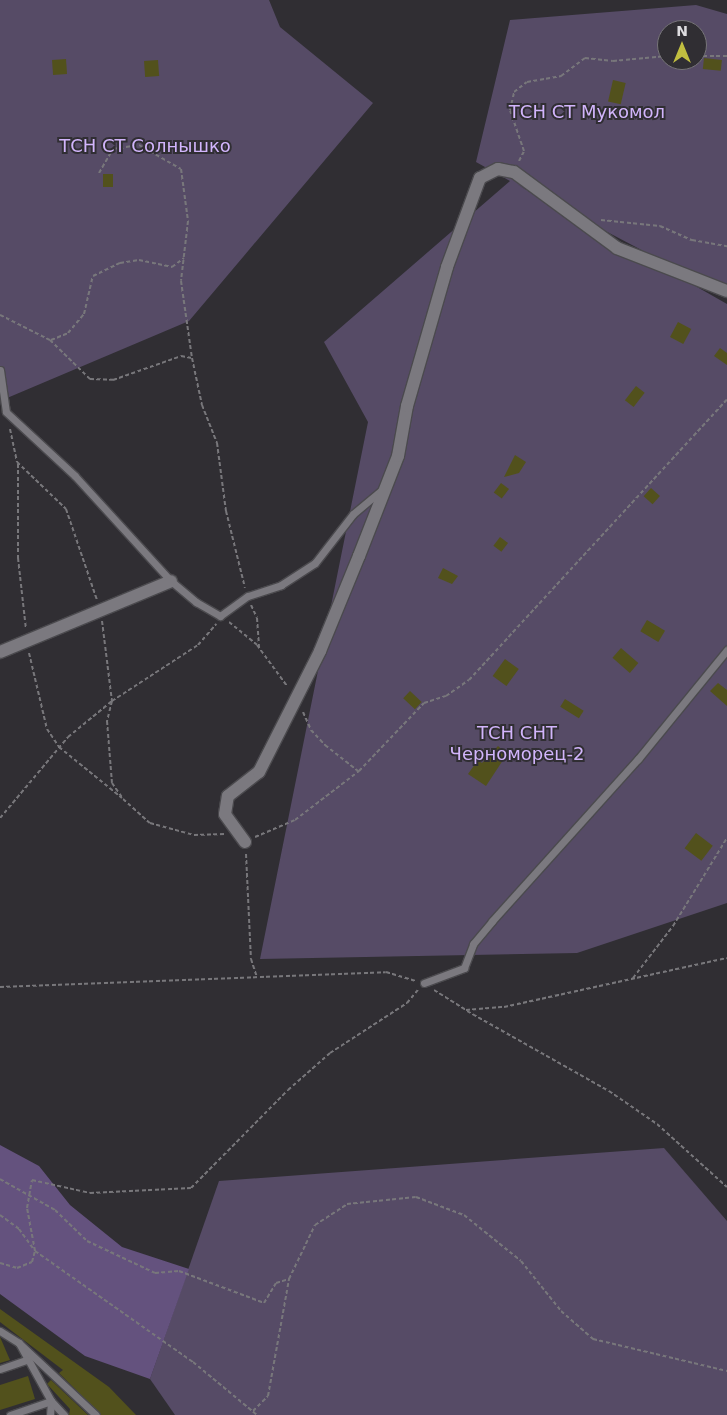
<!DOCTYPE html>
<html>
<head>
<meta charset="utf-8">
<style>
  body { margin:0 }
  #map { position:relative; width:727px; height:1415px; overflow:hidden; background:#302e33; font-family:"DejaVu Sans",sans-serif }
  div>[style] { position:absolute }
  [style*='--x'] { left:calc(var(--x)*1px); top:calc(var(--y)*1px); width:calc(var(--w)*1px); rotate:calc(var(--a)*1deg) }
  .green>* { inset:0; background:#564b66 }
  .forest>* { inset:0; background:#64527e }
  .building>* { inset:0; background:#52511c; transform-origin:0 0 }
  .path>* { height:2px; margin-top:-1px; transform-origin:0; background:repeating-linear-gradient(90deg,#78777b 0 4px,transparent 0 6.5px) }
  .roads { filter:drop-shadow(1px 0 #4b4a4e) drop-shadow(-1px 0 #4b4a4e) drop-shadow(0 1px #4b4a4e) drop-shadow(0 -1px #4b4a4e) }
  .lane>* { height:7px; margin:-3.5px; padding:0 3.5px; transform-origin:3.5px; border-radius:3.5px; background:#7b797f }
  .street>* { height:12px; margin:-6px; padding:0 6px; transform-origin:6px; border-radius:6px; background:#7b797f }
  span { translate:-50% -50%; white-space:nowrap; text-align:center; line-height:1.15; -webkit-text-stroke:4px #302e33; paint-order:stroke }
  .park-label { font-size:18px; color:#d2b5fc }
  .north { position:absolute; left:657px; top:20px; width:50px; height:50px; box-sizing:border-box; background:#302e33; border:1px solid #767478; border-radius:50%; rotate:0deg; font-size:14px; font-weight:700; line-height:20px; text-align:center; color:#dedde0 }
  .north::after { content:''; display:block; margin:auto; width:18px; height:22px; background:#c1be40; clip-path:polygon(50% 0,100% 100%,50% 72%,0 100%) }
</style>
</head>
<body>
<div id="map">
  <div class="green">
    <div style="clip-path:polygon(0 0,269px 0,280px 27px,373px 103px,189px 321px,0 401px)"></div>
    <div style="clip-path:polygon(evenodd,696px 5px,727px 14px,727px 295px,518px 185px,727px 304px,727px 903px,577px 953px,260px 959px,368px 422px,324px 342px,510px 181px,476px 162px,510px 20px,696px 5px,667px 30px,697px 30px,697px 60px,667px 60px,667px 30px)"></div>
    <div style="clip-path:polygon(664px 1148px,727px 1221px,727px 1415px,175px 1415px,150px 1379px,219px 1181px)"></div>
  </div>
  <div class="forest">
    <div style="clip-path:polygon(0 1145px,39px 1166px,70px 1205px,122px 1247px,189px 1269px,150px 1379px,85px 1356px,0 1294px)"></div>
  </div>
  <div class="building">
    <div style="left:704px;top:58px;width:18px;height:11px;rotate:6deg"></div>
    <div style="left:66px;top:59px;width:15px;height:14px;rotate:86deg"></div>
    <div style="left:158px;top:60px;width:16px;height:14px;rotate:86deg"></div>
    <div style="left:613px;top:80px;width:13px;height:22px;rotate:13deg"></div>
    <div style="left:103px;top:174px;width:10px;height:13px"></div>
    <div style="left:678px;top:322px;width:15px;height:17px;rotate:28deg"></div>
    <div style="clip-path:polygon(720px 348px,727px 353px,727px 365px,714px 356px)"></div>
    <div style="left:636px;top:386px;width:11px;height:18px;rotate:38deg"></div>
    <div style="clip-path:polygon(515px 455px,526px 462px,519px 473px,504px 477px)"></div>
    <div style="left:501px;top:483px;width:10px;height:12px;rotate:37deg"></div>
    <div style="left:651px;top:488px;width:12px;height:11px;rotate:42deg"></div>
    <div style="left:500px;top:537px;width:10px;height:11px;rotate:37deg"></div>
    <div style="clip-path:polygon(443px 568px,458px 576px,452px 584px,438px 578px)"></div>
    <div style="left:647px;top:620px;width:21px;height:13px;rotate:31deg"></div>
    <div style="left:621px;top:648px;width:23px;height:13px;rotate:41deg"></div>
    <div style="left:505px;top:659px;width:17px;height:21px;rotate:36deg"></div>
    <div style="clip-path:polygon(718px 683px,727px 690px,727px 706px,710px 691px)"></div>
    <div style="left:410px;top:691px;width:16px;height:10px;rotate:43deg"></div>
    <div style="left:565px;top:699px;width:22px;height:9px;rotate:32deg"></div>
    <div style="clip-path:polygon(498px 746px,507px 754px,486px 786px,468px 774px,478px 760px,482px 763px)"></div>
    <div style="left:696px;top:833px;width:21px;height:19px;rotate:37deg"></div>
    <div style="clip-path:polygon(0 1309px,109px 1387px,136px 1415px,101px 1415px,59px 1373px,63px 1370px,0 1322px)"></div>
    <div style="clip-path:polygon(0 1337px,10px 1360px,0 1363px)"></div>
    <div style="clip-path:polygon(28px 1376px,35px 1399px,0 1410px,0 1385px)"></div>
    <div style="clip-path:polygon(51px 1380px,88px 1415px,69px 1415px,70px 1409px,47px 1384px)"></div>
  </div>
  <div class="path">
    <div style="--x:697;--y:56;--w:30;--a:0"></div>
    <div style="--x:519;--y:161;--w:11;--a:-63"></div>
    <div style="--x:524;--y:151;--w:43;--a:-108.9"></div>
    <div style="--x:510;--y:110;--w:18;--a:-77"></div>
    <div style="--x:514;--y:92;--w:16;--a:-38"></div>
    <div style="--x:527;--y:82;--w:35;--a:-10"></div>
    <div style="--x:561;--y:76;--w:30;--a:-37"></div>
    <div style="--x:585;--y:58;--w:28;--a:6"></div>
    <div style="--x:613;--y:61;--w:54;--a:-5.3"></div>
    <div style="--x:99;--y:173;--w:28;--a:-60"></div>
    <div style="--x:113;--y:149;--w:26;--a:-9"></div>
    <div style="--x:139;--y:145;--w:48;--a:29.7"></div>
    <div style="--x:181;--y:169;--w:52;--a:82.3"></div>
    <div style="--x:188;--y:221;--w:60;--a:96.7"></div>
    <div style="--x:181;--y:281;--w:78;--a:81.9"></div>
    <div style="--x:192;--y:358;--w:48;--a:78"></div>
    <div style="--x:202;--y:405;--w:41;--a:68.5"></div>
    <div style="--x:217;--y:443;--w:69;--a:82.5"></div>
    <div style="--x:226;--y:511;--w:79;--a:76.1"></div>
    <div style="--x:601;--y:220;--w:59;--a:5.8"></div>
    <div style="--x:660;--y:226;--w:35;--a:24"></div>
    <div style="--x:692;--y:240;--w:36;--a:10"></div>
    <div style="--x:0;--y:315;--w:56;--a:26.6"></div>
    <div style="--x:50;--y:340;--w:56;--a:44.3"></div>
    <div style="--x:90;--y:379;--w:23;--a:2"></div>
    <div style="--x:113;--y:380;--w:72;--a:-19.4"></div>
    <div style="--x:181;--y:356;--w:11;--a:10"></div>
    <div style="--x:51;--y:340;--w:18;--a:-22"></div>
    <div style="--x:68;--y:333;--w:25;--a:-50"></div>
    <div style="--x:84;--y:314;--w:39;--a:-77"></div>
    <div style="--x:93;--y:276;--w:30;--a:-26"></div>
    <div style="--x:120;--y:263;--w:19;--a:-9"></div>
    <div style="--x:139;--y:260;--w:34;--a:12"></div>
    <div style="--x:172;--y:267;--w:15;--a:-37"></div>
    <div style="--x:10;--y:429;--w:34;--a:78"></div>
    <div style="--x:17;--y:462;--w:68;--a:43.8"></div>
    <div style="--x:66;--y:509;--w:96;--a:71.2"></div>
    <div style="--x:18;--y:464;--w:94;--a:90"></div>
    <div style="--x:18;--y:558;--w:71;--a:83.6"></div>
    <div style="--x:251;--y:605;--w:14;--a:65"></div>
    <div style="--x:257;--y:618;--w:30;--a:86"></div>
    <div style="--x:102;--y:621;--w:81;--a:82.9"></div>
    <div style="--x:112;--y:701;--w:21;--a:104"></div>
    <div style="--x:107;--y:721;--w:62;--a:85.4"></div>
    <div style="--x:112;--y:783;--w:19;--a:55"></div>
    <div style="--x:123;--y:799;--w:36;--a:42"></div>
    <div style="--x:150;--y:823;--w:46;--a:15.3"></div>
    <div style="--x:194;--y:835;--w:31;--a:-2"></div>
    <div style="--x:229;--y:622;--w:36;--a:39"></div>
    <div style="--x:257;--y:645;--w:51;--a:53.8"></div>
    <div style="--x:29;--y:653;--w:78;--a:76.7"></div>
    <div style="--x:47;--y:729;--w:22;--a:56"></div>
    <div style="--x:59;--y:747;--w:81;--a:39"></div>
    <div style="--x:303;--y:712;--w:20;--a:66"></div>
    <div style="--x:311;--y:730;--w:21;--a:47"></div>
    <div style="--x:325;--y:745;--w:42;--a:38.2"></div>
    <div style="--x:0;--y:818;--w:106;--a:-50"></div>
    <div style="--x:68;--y:737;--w:57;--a:-39.3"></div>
    <div style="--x:112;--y:701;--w:103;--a:-33.1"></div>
    <div style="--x:198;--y:645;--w:28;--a:-49"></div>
    <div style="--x:255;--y:837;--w:43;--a:-23"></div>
    <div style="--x:295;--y:820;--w:81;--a:-37.4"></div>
    <div style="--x:359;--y:771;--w:94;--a:-46.3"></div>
    <div style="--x:424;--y:703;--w:23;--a:-18"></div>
    <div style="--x:446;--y:696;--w:28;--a:-35"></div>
    <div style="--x:469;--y:680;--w:381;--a:-47.4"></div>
    <div style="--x:246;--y:854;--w:105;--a:87.3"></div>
    <div style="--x:251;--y:959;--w:19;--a:72"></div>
    <div style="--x:633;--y:978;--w:66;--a:-52.4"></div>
    <div style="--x:673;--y:926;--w:103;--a:-58.5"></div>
    <div style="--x:0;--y:987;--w:386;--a:-2.2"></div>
    <div style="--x:386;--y:972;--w:31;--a:17"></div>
    <div style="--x:434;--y:990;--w:38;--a:32"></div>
    <div style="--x:466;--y:1010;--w:38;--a:-5"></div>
    <div style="--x:504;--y:1007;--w:228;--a:-12.4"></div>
    <div style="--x:467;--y:1011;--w:163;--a:29.4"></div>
    <div style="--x:609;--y:1091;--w:58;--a:34.5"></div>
    <div style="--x:657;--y:1124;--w:94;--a:42"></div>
    <div style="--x:0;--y:1179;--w:63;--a:29.4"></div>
    <div style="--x:55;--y:1210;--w:45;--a:44.1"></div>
    <div style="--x:87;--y:1241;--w:75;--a:25.2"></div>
    <div style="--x:155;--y:1273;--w:24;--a:-5"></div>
    <div style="--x:179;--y:1271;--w:91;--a:20.6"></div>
    <div style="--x:264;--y:1303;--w:23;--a:-59"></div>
    <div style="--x:276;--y:1283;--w:14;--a:-17"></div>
    <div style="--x:0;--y:1215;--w:24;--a:36"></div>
    <div style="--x:19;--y:1229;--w:27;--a:54"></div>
    <div style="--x:35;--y:1251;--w:193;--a:35.1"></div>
    <div style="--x:193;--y:1362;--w:83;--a:39.6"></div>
    <div style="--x:0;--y:1263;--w:18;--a:16"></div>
    <div style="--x:17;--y:1268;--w:16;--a:-22"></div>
    <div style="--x:32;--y:1262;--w:11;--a:-75"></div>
    <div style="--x:35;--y:1251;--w:44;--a:-100.5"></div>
    <div style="--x:27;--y:1208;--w:28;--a:-80"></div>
    <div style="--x:32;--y:1180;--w:59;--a:12.6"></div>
    <div style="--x:90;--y:1193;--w:101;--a:-2.8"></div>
    <div style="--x:191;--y:1188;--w:138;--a:-45.3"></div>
    <div style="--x:288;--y:1090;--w:56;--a:-41.4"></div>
    <div style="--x:330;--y:1053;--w:92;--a:-33"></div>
    <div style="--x:407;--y:1003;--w:17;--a:-50"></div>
    <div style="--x:253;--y:1411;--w:21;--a:-45"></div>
    <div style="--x:268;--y:1396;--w:119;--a:-79.8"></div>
    <div style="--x:289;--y:1279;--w:60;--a:-64.3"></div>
    <div style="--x:315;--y:1225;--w:38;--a:-33"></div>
    <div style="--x:347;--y:1204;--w:69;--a:-5.8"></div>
    <div style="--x:416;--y:1197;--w:51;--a:20.6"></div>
    <div style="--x:464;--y:1215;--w:73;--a:38.9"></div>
    <div style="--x:521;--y:1261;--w:64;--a:51.3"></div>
    <div style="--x:561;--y:1311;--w:43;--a:41.2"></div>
    <div style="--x:593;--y:1339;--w:138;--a:13.4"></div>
  </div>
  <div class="roads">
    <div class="lane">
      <div style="--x:0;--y:370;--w:42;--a:81.9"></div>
      <div style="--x:6;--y:412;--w:94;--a:42.8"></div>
      <div style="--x:75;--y:476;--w:142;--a:47.6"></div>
      <div style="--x:171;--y:581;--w:33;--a:40"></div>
      <div style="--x:196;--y:602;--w:28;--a:30"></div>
      <div style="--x:220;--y:616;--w:34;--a:-36"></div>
      <div style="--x:248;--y:596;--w:35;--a:-18"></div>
      <div style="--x:281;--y:585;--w:40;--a:-32.9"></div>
      <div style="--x:315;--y:563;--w:62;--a:-52.2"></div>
      <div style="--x:353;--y:514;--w:38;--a:-40"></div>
      <div style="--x:424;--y:983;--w:43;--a:-20.6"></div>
      <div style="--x:464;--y:968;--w:26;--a:-69"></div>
      <div style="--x:473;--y:944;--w:30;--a:-50"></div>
      <div style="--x:492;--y:921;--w:218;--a:-48"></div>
      <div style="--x:638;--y:759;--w:141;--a:-50.8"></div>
      <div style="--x:0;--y:1331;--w:22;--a:32"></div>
      <div style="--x:19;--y:1343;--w:66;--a:61.1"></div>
      <div style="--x:51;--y:1401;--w:14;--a:94"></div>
      <div style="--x:19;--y:1343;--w:105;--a:43.1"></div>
      <div style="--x:0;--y:1369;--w:28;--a:-19"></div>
      <div style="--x:10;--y:1415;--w:43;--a:-18.9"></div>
      <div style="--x:51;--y:1401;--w:19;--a:47"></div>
    </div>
    <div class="street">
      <div style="--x:0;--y:652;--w:185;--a:-22.5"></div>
      <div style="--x:245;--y:842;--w:34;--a:-126"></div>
      <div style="--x:225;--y:814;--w:18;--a:-81"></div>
      <div style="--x:228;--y:796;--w:39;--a:-38"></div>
      <div style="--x:259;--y:772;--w:136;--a:-63.2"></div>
      <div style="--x:320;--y:651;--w:103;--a:-67.7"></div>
      <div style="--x:359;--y:556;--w:107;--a:-68.7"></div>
      <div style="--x:398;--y:456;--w:51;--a:-79.8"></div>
      <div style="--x:407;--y:406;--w:145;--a:-73.9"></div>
      <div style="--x:447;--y:267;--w:95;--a:-69.7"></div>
      <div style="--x:480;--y:178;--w:20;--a:-27"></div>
      <div style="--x:498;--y:169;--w:16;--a:11"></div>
      <div style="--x:514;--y:172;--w:128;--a:36.4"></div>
      <div style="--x:617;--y:248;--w:118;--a:21.4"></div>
    </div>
  </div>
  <div class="park-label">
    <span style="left:587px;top:112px">ТСН СТ Мукомол</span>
    <span style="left:145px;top:146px">ТСН СТ Солнышко</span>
    <span style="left:517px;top:744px">ТСН СНТ<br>Черноморец-2</span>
  </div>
  <div class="north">N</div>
</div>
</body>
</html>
